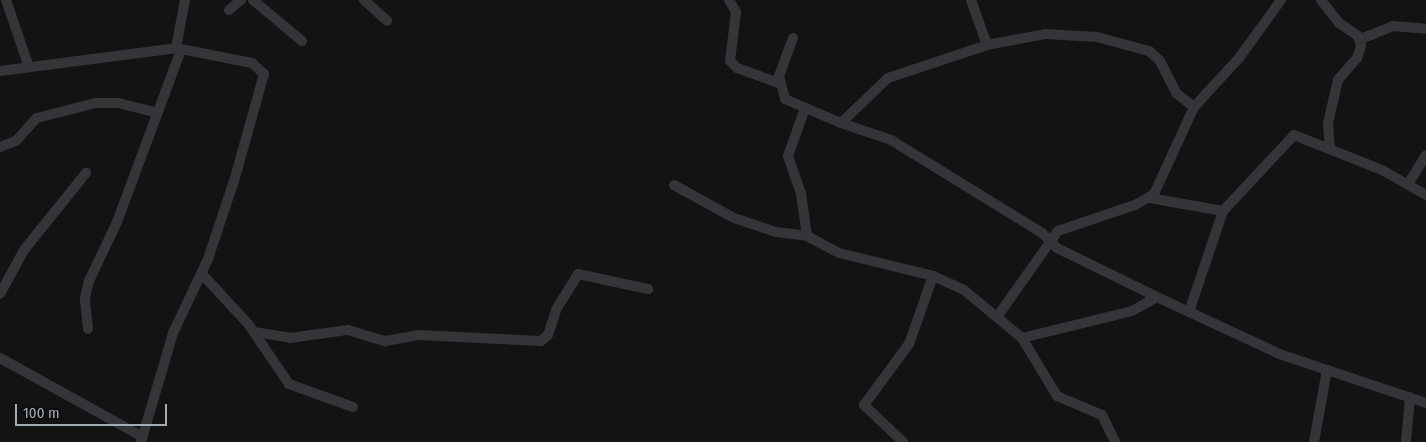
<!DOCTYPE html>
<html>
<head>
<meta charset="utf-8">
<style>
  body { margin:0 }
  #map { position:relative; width:1426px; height:442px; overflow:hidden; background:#131314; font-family:"Fira Sans Condensed",sans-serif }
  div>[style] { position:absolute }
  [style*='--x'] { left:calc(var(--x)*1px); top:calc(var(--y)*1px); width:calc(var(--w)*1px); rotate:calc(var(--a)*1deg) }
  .minor>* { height:10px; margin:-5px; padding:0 5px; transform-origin:5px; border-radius:5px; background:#333539 }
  span { translate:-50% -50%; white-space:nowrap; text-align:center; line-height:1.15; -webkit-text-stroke:4px #0e0e0f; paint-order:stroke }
  .scale { position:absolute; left:15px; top:404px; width:152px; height:22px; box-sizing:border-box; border:2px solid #a4acb5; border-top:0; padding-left:6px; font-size:15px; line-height:18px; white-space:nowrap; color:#a4acb5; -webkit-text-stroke:4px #0e0e0f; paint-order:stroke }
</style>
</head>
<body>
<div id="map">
  <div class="minor">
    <div style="--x:6;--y:0;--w:71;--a:71.1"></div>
    <div style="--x:253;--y:0;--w:64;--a:39.9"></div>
    <div style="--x:364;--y:0;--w:31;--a:42"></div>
    <div style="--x:729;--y:0;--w:14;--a:60"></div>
    <div style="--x:736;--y:12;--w:49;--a:97"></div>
    <div style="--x:730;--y:61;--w:10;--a:45"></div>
    <div style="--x:737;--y:68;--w:45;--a:19.7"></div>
    <div style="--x:971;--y:0;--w:48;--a:70.4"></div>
    <div style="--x:1321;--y:0;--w:29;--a:52"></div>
    <div style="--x:1339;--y:23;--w:23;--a:34"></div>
    <div style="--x:1358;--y:36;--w:10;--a:73"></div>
    <div style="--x:1361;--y:46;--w:13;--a:108"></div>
    <div style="--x:1357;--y:58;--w:29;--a:131"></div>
    <div style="--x:1338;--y:80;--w:44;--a:103.1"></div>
    <div style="--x:1328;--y:123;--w:26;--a:86"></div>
    <div style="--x:229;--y:10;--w:16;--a:-40"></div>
    <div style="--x:793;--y:38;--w:40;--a:110.2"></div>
    <div style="--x:779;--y:76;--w:24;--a:75"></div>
    <div style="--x:785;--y:99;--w:61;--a:23.2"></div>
    <div style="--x:841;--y:123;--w:65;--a:-43.8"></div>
    <div style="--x:888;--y:78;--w:104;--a:-18.4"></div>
    <div style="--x:987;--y:45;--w:59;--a:-10.7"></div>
    <div style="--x:1045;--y:34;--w:52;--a:3.3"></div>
    <div style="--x:1097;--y:37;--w:54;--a:15.1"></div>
    <div style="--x:1149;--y:51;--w:15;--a:42"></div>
    <div style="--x:1160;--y:61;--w:36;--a:63"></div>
    <div style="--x:1176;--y:93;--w:23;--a:38"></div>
    <div style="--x:1361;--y:39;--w:35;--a:-22"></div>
    <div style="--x:1393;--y:26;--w:33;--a:5"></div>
    <div style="--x:0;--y:71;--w:177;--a:-7.4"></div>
    <div style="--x:176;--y:48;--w:49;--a:-79.4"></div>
    <div style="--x:804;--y:111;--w:48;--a:109.6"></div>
    <div style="--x:788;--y:156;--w:39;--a:71"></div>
    <div style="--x:801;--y:193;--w:43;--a:82.1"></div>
    <div style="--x:807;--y:236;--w:36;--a:28"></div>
    <div style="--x:839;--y:253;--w:97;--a:13.7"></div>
    <div style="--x:933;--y:276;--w:34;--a:24"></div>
    <div style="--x:964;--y:290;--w:75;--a:39.6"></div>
    <div style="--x:1022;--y:338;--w:68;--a:58.9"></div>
    <div style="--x:1057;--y:396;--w:49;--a:22.9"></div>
    <div style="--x:1102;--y:415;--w:30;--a:64"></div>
    <div style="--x:841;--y:123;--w:53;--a:18.8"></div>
    <div style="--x:891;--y:140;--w:177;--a:31.6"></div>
    <div style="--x:1042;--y:233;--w:21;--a:45"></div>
    <div style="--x:1057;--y:248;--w:111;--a:26.1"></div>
    <div style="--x:1157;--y:297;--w:138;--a:24.9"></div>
    <div style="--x:1282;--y:355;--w:152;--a:18.4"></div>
    <div style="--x:0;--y:147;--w:17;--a:-21"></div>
    <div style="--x:16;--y:141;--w:31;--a:-48"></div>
    <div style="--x:37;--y:118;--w:61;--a:-14.3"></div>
    <div style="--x:96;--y:103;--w:22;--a:0"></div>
    <div style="--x:118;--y:103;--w:38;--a:14"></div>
    <div style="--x:1408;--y:184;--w:34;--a:-58"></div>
    <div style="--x:674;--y:185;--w:68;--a:28.8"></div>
    <div style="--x:734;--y:218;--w:44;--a:18.4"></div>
    <div style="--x:776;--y:232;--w:31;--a:7"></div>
    <div style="--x:1150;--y:198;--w:74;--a:10.1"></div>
    <div style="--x:202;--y:274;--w:69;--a:47.3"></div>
    <div style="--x:249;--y:325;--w:71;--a:55.9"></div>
    <div style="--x:289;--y:384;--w:68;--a:19.8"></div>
    <div style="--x:0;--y:294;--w:50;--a:-61.4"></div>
    <div style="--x:24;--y:250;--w:99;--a:-51.2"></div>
    <div style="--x:1189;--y:312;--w:107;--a:-71.4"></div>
    <div style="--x:1223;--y:211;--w:104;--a:-46.9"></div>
    <div style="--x:1294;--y:135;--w:95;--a:21.7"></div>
    <div style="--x:1382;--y:170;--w:51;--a:29.6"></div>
    <div style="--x:997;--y:317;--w:105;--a:-54.7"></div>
    <div style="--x:1058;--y:231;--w:81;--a:-18.7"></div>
    <div style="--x:1135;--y:205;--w:22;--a:-30"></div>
    <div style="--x:1154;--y:194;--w:96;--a:-65.3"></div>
    <div style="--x:1194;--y:107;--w:67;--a:-47.4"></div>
    <div style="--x:1239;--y:58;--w:72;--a:-54.1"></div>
    <div style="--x:88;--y:329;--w:31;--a:-96"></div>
    <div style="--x:85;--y:298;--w:17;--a:-77"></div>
    <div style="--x:89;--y:281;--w:65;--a:-64.6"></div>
    <div style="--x:117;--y:222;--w:184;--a:-69.6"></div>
    <div style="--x:254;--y:332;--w:36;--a:9"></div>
    <div style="--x:290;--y:338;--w:59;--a:-7.9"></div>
    <div style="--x:348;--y:330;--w:39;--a:17"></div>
    <div style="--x:385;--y:341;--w:34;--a:-10"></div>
    <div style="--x:418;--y:335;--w:123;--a:2.8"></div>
    <div style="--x:541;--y:341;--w:9;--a:-41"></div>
    <div style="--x:548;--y:335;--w:28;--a:-72"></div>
    <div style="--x:557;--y:308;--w:40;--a:-58"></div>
    <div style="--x:578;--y:274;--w:72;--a:12.1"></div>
    <div style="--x:1022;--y:338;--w:113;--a:-13.8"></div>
    <div style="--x:1132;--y:311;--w:29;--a:-29"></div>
    <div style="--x:0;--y:358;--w:163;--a:28.9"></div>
    <div style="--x:141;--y:442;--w:114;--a:-73.6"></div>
    <div style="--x:173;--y:333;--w:82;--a:-64.7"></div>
    <div style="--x:208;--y:259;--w:82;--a:-71.6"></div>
    <div style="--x:234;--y:181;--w:111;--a:-74.3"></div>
    <div style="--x:264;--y:74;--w:16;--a:-137"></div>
    <div style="--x:252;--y:63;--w:77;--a:-168.8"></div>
    <div style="--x:903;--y:442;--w:54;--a:-136.5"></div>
    <div style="--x:864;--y:405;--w:76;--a:-53.6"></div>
    <div style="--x:909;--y:344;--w:72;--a:-70.6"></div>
    <div style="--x:1314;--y:442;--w:73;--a:-79.8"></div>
    <div style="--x:1406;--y:442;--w:45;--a:-84.9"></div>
  </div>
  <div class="scale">100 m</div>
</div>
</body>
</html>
